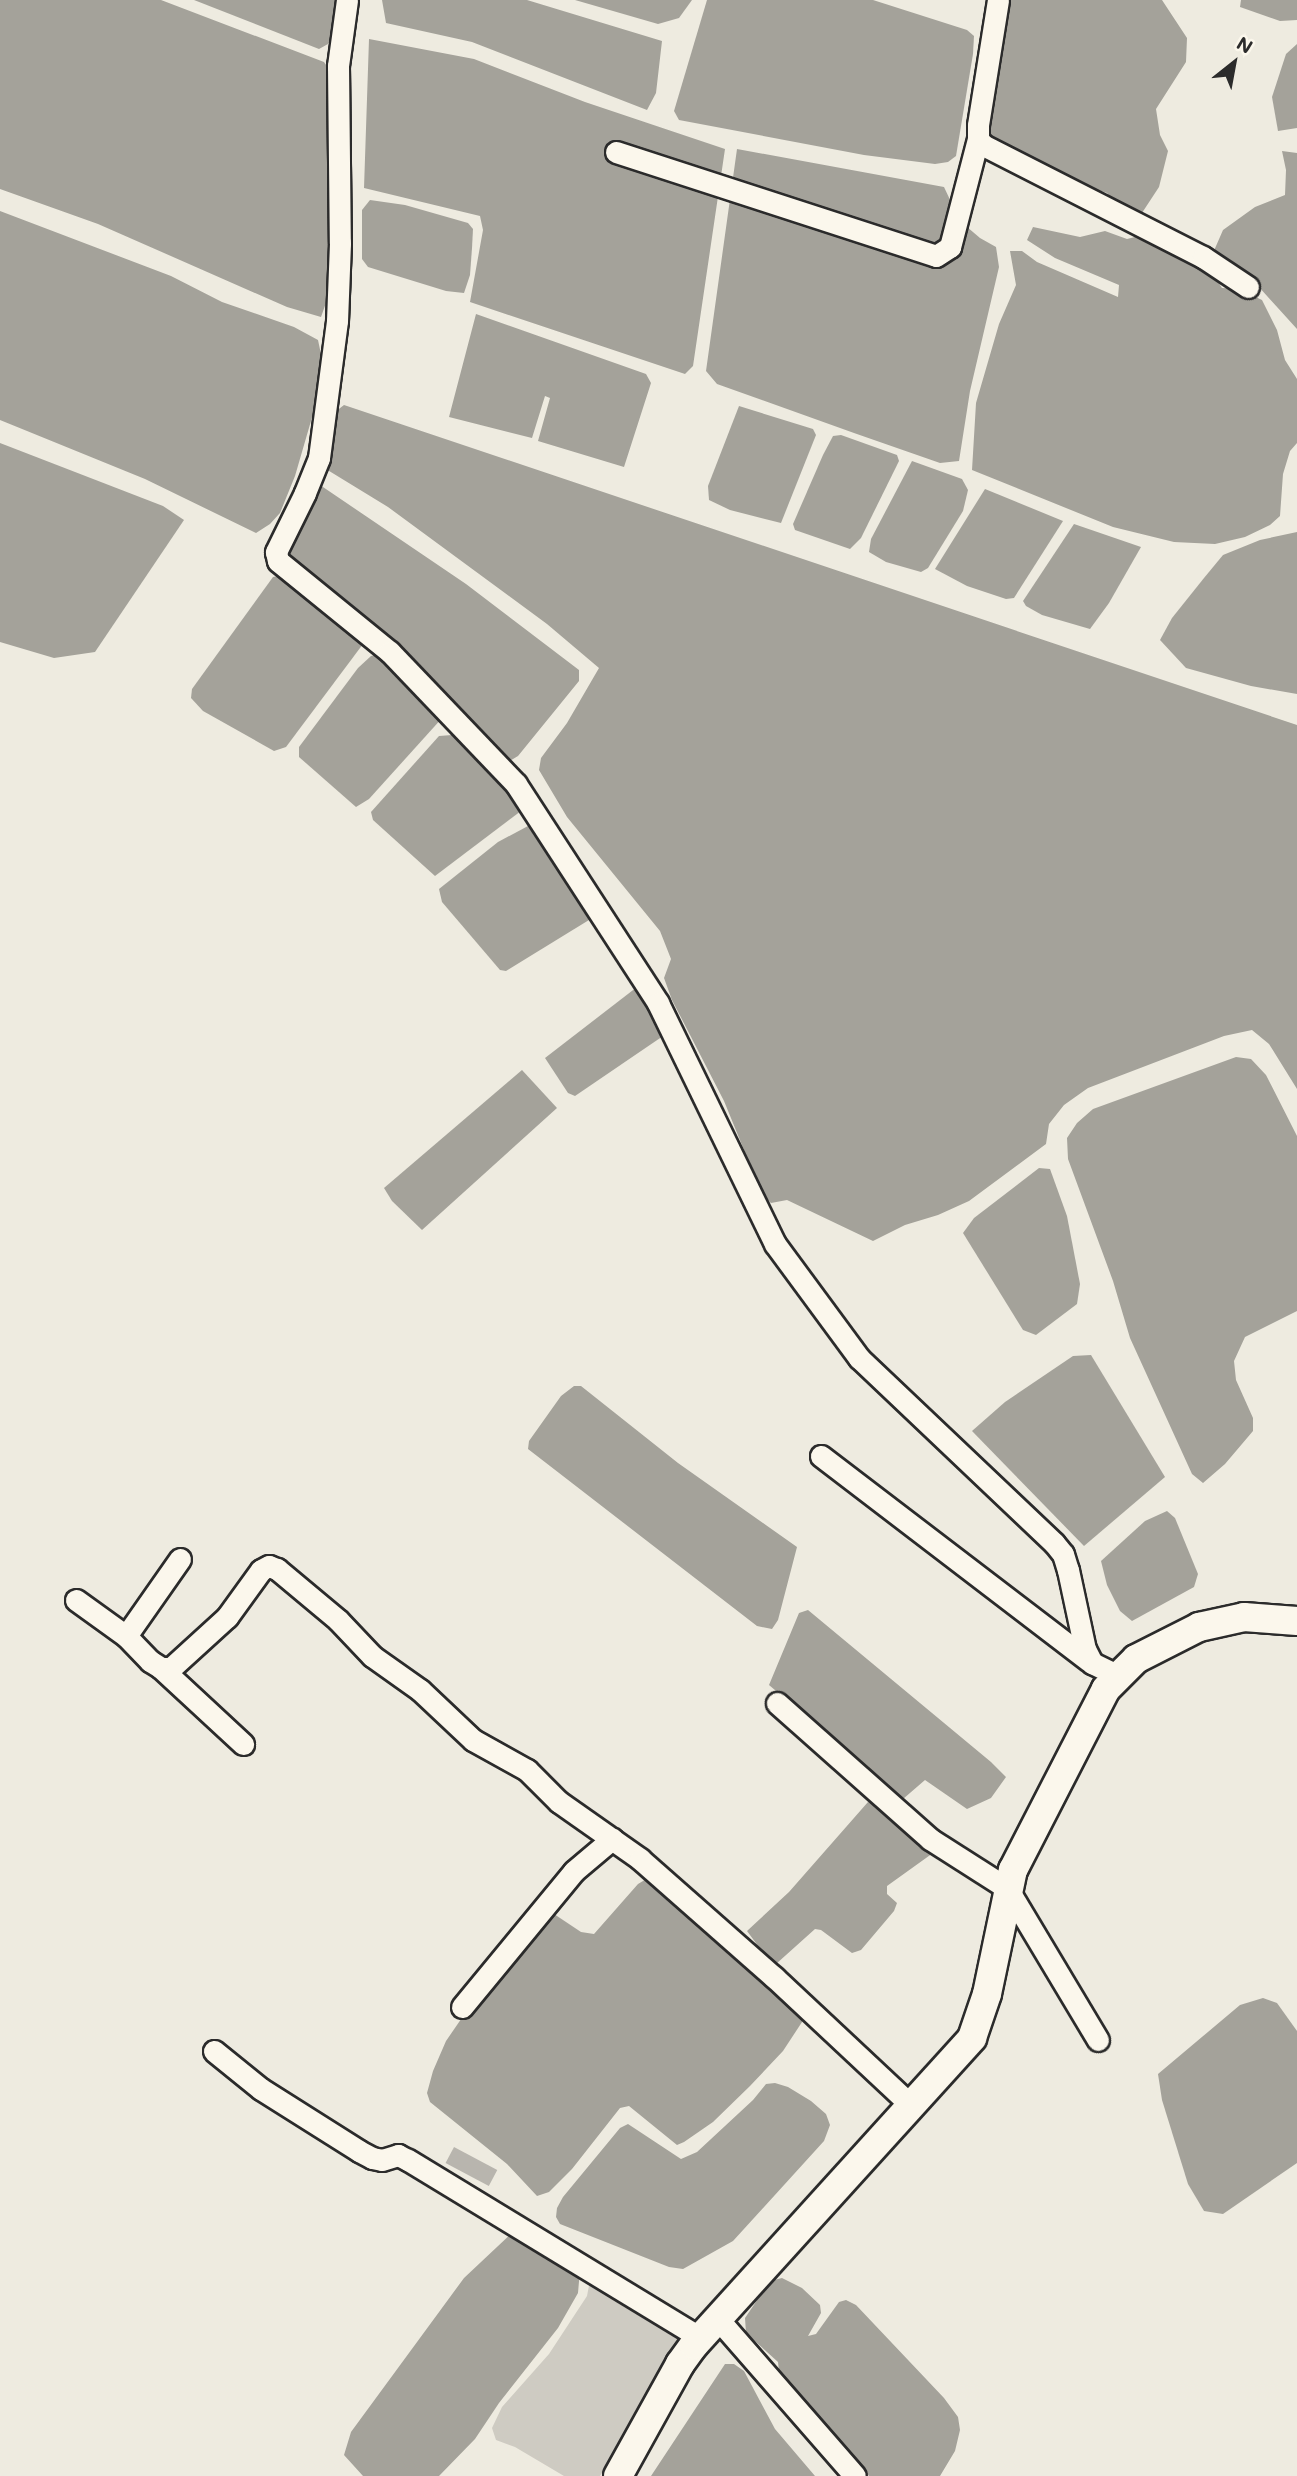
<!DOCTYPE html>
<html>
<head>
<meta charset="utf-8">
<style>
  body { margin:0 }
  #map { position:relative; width:1297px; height:2476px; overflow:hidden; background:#eeebe0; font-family:Mali,sans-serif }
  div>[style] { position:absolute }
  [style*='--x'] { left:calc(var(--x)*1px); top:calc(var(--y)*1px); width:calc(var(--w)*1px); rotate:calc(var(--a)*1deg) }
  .green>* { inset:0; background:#cecbc2 }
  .water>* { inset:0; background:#a4a29a }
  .building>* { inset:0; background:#b8b5ae; transform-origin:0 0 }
  .roads { filter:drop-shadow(2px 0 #2b2b2b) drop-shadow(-2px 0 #2b2b2b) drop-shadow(0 2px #2b2b2b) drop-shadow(0 -2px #2b2b2b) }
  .minor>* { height:21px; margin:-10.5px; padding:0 10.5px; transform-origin:10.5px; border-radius:10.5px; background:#fbf7ec }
  .major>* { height:28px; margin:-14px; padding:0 14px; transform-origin:14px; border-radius:14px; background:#fbf7ec }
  span { translate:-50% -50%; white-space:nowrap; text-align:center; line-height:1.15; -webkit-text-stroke:5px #fbf7ec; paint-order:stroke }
  .north { position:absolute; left:1199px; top:28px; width:70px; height:70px; -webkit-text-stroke:5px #fbf7ec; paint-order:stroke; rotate:31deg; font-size:19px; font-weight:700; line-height:28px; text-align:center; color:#2b2b2b }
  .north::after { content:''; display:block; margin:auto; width:24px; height:32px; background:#2b2b2b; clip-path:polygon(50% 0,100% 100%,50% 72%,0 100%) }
</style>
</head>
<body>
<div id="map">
  <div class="green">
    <div style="clip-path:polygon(592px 2270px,689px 2338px,600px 2476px,564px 2476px,515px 2447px,496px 2440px,492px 2428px,502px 2407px,549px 2354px,587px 2296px)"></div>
  </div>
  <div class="water">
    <div style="clip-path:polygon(0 0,161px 0,324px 62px,331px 72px,331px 260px,327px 300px,321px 317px,287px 307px,98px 224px,0 189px)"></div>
    <div style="clip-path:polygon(194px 0,339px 0,335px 34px,328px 44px,319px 49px)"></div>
    <div style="clip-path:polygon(382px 0,527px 0,662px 41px,656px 93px,647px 110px,472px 42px,386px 23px)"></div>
    <div style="clip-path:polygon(575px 0,692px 0,679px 18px,658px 24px)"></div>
    <div style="clip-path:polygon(707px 0,873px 0,967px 30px,974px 36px,973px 54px,956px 156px,948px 162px,935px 164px,864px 155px,679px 120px,674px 111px)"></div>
    <div style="clip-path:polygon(1007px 0,1162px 0,1187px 38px,1186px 62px,1156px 109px,1160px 135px,1168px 151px,1159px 187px,1138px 219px,1126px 217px,1107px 193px,1075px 182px,988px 136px,988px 103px)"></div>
    <div style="clip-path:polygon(1241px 0,1297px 0,1297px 20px,1280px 21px,1240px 7px)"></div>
    <div style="clip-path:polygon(369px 39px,474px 59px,585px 102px,725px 149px,693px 366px,685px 374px,470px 302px,483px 230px,480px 216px,364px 188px)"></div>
    <div style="clip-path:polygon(1297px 44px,1297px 128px,1278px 131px,1272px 97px,1286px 54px)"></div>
    <div style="clip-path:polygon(737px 149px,944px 187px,960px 221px,980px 238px,996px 247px,999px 267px,970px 391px,959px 461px,940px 463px,854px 433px,717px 384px,706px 371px)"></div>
    <div style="clip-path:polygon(1282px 151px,1297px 153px,1297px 329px,1258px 286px,1213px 253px,1223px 230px,1255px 207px,1285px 195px,1286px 170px)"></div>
    <div style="clip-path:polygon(370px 200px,405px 205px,468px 223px,473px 229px,472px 248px,470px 275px,464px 293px,446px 291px,368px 267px,362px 259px,362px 210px)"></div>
    <div style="clip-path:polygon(0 211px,171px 276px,222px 302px,294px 327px,318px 340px,322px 359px,320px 390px,295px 476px,280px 513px,270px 524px,256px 533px,145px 479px,0 420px)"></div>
    <div style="clip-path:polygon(1033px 227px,1080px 237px,1105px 231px,1127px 239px,1147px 234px,1207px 265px,1222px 288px,1239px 289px,1262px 300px,1277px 330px,1285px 360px,1297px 379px,1297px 443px,1290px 451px,1283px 474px,1280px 516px,1270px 525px,1245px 537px,1215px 544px,1174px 542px,1113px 527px,972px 470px,976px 403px,999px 324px,1016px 285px,1010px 251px,1022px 251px,1037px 262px,1118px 297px,1119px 285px,1055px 258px,1027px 240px)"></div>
    <div style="clip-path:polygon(476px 314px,646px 374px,651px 383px,624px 467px,538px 441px,550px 398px,545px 396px,532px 438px,449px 417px)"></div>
    <div style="clip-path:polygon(344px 405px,1297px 725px,1297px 1089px,1269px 1044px,1252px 1030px,1224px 1036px,1088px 1088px,1064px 1105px,1049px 1124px,1046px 1144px,969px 1201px,938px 1215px,905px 1225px,873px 1241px,787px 1200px,771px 1203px,762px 1194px,724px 1101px,672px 1000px,664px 978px,671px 959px,660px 931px,567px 817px,539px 770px,541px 758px,567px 723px,599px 668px,547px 624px,388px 507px,321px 466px,335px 412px)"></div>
    <div style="clip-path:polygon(739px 406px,813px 429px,816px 435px,781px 523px,730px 510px,709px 500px,708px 486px)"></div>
    <div style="clip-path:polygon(841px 435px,897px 455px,899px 461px,861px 538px,850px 549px,795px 530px,793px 524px,823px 455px,833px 436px)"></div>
    <div style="clip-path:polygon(0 443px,163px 506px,184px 520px,95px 652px,54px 658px,0 642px)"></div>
    <div style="clip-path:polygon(912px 461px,962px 479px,968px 490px,963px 511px,928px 568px,921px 572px,886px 562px,869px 552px,871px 539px)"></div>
    <div style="clip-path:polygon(320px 485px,466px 584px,579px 670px,579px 681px,518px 756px,508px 762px,423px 668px,350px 603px,290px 558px,287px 545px)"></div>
    <div style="clip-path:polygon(985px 489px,1063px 521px,1014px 598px,1006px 599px,967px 586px,935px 569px)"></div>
    <div style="clip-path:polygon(1074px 524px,1141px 547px,1109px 603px,1090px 629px,1042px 615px,1026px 606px,1023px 601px)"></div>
    <div style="clip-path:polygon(1297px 532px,1297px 694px,1251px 686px,1186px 668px,1160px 640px,1172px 618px,1204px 578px,1223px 555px,1260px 540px)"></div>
    <div style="clip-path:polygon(288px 574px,363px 644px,286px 747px,274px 751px,203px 711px,191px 698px,192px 689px,273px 577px)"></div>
    <div style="clip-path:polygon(379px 654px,443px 717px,369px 799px,356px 807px,299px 757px,299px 747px,358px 668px,371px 656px)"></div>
    <div style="clip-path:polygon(452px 735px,468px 741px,525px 808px,435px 876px,373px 820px,371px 812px,439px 736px)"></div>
    <div style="clip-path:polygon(528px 826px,536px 826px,593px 911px,589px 920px,506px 971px,500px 970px,442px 902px,439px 889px,498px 842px)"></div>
    <div style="clip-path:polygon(637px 987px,666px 1034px,575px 1096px,568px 1093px,545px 1058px)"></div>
    <div style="clip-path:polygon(1236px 1057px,1251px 1059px,1266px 1075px,1297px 1136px,1297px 1311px,1245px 1337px,1234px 1361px,1236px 1380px,1253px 1418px,1253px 1431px,1225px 1464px,1203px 1483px,1192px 1474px,1130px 1338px,1113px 1281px,1068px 1159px,1067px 1138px,1077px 1123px,1093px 1109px)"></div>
    <div style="clip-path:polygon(522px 1070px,557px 1108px,422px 1230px,392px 1201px,384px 1188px)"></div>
    <div style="clip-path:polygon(1039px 1168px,1050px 1169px,1067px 1216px,1080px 1284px,1077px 1304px,1036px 1335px,1023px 1330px,963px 1233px,974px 1218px)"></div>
    <div style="clip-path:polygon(1091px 1355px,1165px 1477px,1084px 1546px,972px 1431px,1005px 1402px,1073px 1356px)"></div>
    <div style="clip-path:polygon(574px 1386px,581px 1386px,678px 1463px,797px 1547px,778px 1620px,772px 1629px,757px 1626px,528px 1449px,529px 1441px,561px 1396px)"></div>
    <div style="clip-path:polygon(1167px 1511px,1175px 1518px,1198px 1574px,1194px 1587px,1132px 1621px,1120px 1611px,1107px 1585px,1101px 1561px,1145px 1521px)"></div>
    <div style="clip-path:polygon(808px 1610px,991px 1762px,1006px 1777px,991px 1798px,967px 1809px,925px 1780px,903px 1799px,769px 1685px,799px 1613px)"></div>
    <div style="clip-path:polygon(868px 1802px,875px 1804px,890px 1821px,933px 1853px,887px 1886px,887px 1894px,897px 1903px,894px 1911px,861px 1950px,852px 1953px,821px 1930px,815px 1929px,776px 1964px,770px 1962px,747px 1931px,789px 1892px)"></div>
    <div style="clip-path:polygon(653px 1875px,804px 2019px,783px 2051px,750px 2086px,713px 2122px,684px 2142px,677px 2145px,629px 2106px,620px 2108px,572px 2169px,549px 2192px,537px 2196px,507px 2164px,430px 2102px,427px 2093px,433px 2071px,446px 2041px,468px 2009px,543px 1922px,554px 1914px,581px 1932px,594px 1934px,638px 1884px)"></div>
    <div style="clip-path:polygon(1263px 1998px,1277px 2003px,1297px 2031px,1297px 2163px,1223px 2214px,1204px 2211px,1188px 2184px,1162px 2100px,1158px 2074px,1240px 2005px)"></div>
    <div style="clip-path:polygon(775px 2083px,788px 2087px,811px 2101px,826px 2114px,830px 2125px,824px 2141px,733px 2241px,683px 2269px,669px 2267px,560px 2224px,556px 2217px,557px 2208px,563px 2197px,620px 2128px,628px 2124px,681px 2159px,697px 2152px,753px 2100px,766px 2084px)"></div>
    <div style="clip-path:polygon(515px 2230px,580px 2270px,578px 2293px,558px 2328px,499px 2403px,475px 2439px,439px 2476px,363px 2476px,344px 2455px,351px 2432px,464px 2278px)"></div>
    <div style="clip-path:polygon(782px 2278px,802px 2288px,820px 2305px,821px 2313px,808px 2336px,816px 2334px,839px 2302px,846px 2300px,856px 2305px,944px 2398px,958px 2417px,960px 2430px,955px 2451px,940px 2476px,869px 2476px,780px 2380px,778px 2362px,746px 2333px,745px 2318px,770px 2281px)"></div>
    <div style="clip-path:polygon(725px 2364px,734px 2364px,744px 2371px,775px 2429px,815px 2476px,651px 2476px)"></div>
  </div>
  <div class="building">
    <div style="left:454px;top:2147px;width:49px;height:18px;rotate:28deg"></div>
  </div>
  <div class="roads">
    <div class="minor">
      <div style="--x:347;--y:0;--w:67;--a:97.8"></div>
      <div style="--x:338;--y:66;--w:177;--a:89.4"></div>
      <div style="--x:340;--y:243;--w:78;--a:92.2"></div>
      <div style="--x:337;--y:321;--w:138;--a:97.5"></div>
      <div style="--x:319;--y:458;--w:38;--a:112"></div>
      <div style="--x:305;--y:493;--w:66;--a:116.2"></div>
      <div style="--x:276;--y:552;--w:9;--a:77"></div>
      <div style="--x:278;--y:561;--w:144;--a:39.1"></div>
      <div style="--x:390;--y:652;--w:182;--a:46.3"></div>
      <div style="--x:516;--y:784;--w:261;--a:57"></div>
      <div style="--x:658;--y:1003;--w:268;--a:64.1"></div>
      <div style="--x:775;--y:1244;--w:142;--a:53.6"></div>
      <div style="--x:859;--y:1358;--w:269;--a:43.5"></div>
      <div style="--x:1054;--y:1543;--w:14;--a:51"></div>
      <div style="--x:1063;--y:1554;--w:17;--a:73"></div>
      <div style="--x:1068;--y:1570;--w:81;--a:77.9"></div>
      <div style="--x:1085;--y:1649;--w:16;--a:63"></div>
      <div style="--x:1092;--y:1663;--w:28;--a:26"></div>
      <div style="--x:998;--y:0;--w:127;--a:99.1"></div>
      <div style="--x:978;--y:125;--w:14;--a:90"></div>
      <div style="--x:978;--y:139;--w:8;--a:50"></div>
      <div style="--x:983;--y:145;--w:247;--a:27"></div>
      <div style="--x:1203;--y:257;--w:54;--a:33.7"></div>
      <div style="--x:616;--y:152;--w:336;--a:18"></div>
      <div style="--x:936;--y:256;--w:17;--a:-33"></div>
      <div style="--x:950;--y:247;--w:112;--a:-75.5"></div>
      <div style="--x:821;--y:1456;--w:337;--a:37.4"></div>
      <div style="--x:76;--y:1600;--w:62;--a:35.8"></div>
      <div style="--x:126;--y:1636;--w:35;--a:46"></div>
      <div style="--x:150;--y:1661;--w:13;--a:32"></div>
      <div style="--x:161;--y:1668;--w:10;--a:0"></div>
      <div style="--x:171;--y:1668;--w:76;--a:-42.3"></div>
      <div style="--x:227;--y:1617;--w:58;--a:-54.1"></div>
      <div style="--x:261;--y:1570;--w:9;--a:-27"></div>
      <div style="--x:269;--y:1566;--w:9;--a:21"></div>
      <div style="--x:277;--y:1569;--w:80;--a:39.9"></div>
      <div style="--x:338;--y:1620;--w:50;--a:46.6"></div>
      <div style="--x:372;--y:1656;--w:59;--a:35.3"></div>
      <div style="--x:420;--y:1690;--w:73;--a:43.3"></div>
      <div style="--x:473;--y:1740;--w:62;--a:29.1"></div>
      <div style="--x:527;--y:1770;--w:45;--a:45"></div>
      <div style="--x:559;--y:1802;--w:99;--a:35.1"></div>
      <div style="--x:640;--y:1859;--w:179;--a:41.4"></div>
      <div style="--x:774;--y:1977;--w:189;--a:43.1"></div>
      <div style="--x:126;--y:1636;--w:94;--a:-55"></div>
      <div style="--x:161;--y:1668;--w:112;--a:42.8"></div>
      <div style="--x:777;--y:1703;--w:205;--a:41.6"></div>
      <div style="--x:930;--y:1839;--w:91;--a:32.5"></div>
      <div style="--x:1007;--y:1888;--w:177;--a:59.1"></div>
      <div style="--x:462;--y:2007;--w:176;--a:-50.5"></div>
      <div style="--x:574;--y:1871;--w:50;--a:-40.1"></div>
      <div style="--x:214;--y:2051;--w:60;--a:39"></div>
      <div style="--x:261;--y:2089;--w:116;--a:32.3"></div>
      <div style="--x:359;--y:2151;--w:15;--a:28"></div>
      <div style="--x:372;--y:2158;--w:10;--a:11"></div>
      <div style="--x:382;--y:2160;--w:17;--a:-17"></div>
      <div style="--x:398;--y:2155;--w:11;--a:27"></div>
      <div style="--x:408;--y:2160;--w:343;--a:31.3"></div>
      <div style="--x:718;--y:2319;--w:208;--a:48.9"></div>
    </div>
    <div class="major">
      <div style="--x:618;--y:2476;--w:128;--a:-61"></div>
      <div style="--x:680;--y:2364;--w:24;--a:-54"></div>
      <div style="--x:694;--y:2345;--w:414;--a:-47.8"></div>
      <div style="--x:972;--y:2038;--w:46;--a:-71.2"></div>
      <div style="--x:987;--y:1994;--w:127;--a:-78.2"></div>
      <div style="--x:1013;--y:1870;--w:203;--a:-62.8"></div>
      <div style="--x:1106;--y:1689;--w:42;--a:-45"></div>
      <div style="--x:1136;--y:1659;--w:71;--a:-26.9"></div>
      <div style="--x:1199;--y:1627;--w:46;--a:-12.5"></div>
      <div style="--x:1244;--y:1617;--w:53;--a:4.3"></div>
    </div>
  </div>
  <div class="north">N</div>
</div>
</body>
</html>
